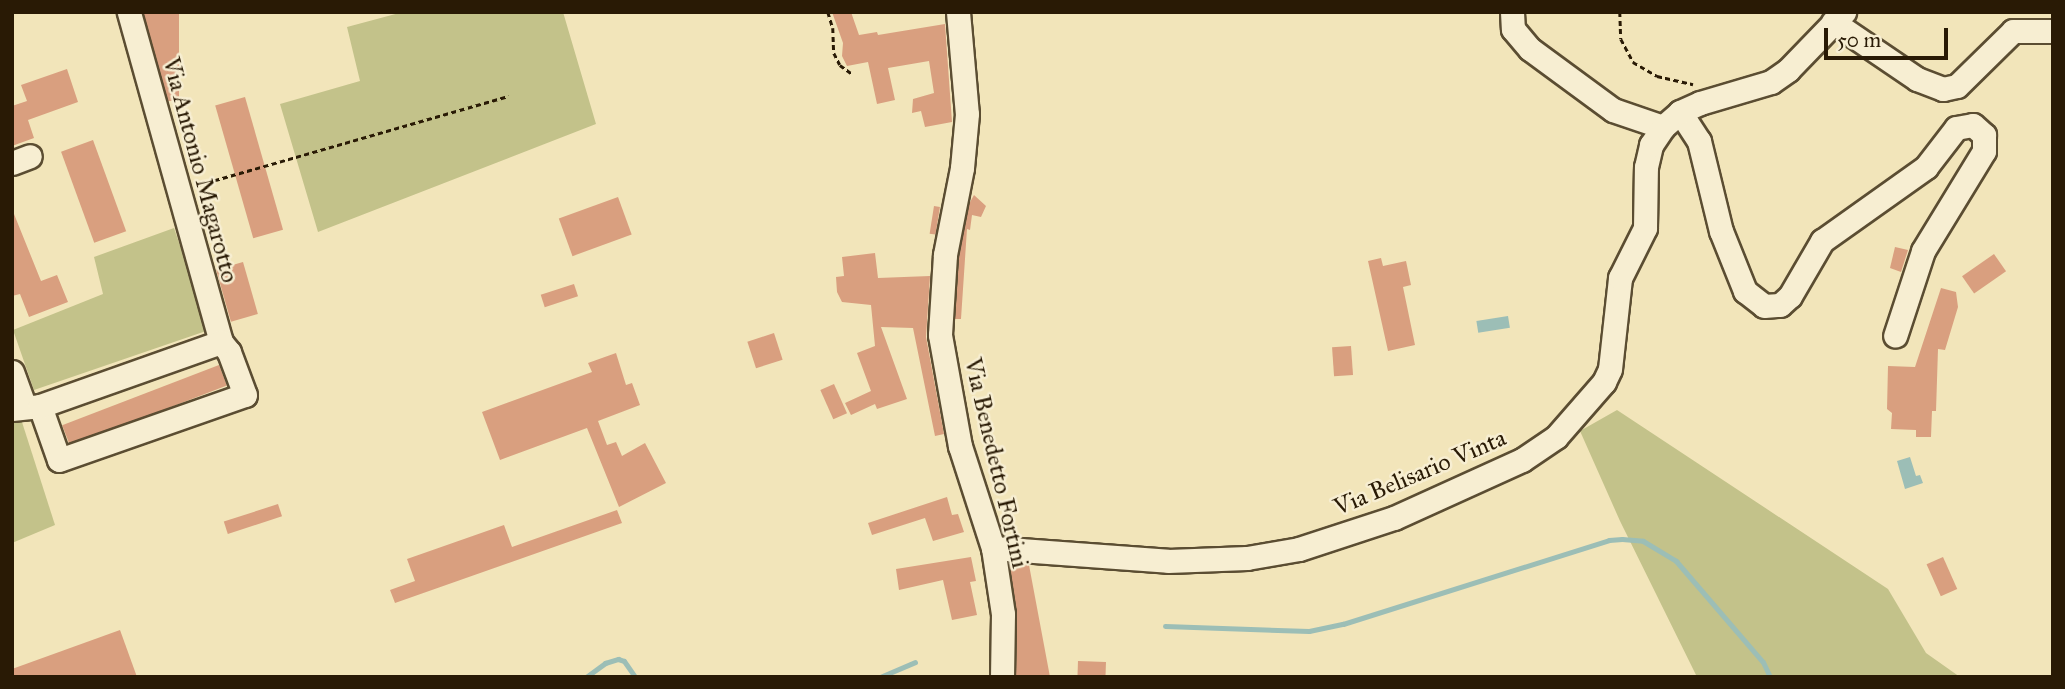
<!DOCTYPE html>
<html>
<head>
<meta charset="utf-8">
<style>
  body { margin:0 }
  #map { position:relative; width:2065px; height:689px; overflow:hidden; background:#f2e5ba; font-family:"IM FELL Great Primer",serif }
  div>[style] { position:absolute }
  [style*='--x'] { left:calc(var(--x)*1px); top:calc(var(--y)*1px); width:calc(var(--w)*1px); rotate:calc(var(--a)*1deg) }
  .green>* { inset:0; background:#c3c28a }
  .water>* { inset:0; background:#9cbeb6; transform-origin:0 0 }
  .stream>* { height:5px; margin:-2.5px; padding:0 2.5px; transform-origin:2.5px; border-radius:2.5px; background:#9cbeb6 }
  .building>* { inset:0; background:#d99f7f; transform-origin:0 0 }
  .path>* { height:2.5px; margin-top:-1.25px; transform-origin:0; background:repeating-linear-gradient(90deg,#291a05 0 5px,transparent 0 8.5px) }
  .roads { filter:drop-shadow(2px 0 #5b4d32) drop-shadow(-2px 0 #5b4d32) drop-shadow(0 2px #5b4d32) drop-shadow(0 -2px #5b4d32) }
  .minor>* { height:23px; margin:-11.5px; padding:0 11.5px; transform-origin:11.5px; border-radius:11.5px; background:#f7eed2 }
  span { translate:-50% -50%; white-space:nowrap; text-align:center; line-height:1.15; -webkit-text-stroke:5px #f7eed2; paint-order:stroke }
  .street-label { font-size:24px; color:#291a05 }
  .frame { position:absolute; inset:0; border:14px solid #291a05; pointer-events:none }
  .scale { position:absolute; left:1824px; top:28px; width:124px; height:32px; box-sizing:border-box; border:4px solid #291a05; border-top:0; padding-left:9px; font-size:21px; line-height:24px; white-space:nowrap; color:#291a05; -webkit-text-stroke:5px #f7eed2; paint-order:stroke }
</style>
</head>
<body>
<div id="map">
  <div class="green">
    <div style="clip-path:polygon(403px 12px,563px 12px,596px 124px,318px 232px,280px 104px,360px 81px,347px 27px)"></div>
    <div style="clip-path:polygon(174px 228px,209px 330px,34px 390px,13px 330px,103px 294px,94px 257px)"></div>
    <div style="clip-path:polygon(1617px 410px,1888px 589px,1926px 653px,1960px 677px,1697px 677px,1620px 521px,1580px 431px)"></div>
    <div style="clip-path:polygon(21px 419px,55px 525px,12px 543px,12px 422px)"></div>
  </div>
  <div class="water">
    <div style="left:1508px;top:316px;width:12px;height:32px;rotate:81deg"></div>
    <div style="clip-path:polygon(1910px 457px,1916px 476px,1920px 475px,1923px 483px,1905px 489px,1897px 461px)"></div>
  </div>
  <div class="stream">
    <div style="--x:1165;--y:626;--w:144;--a:2"></div>
    <div style="--x:1309;--y:631;--w:35;--a:-12"></div>
    <div style="--x:1343;--y:624;--w:279;--a:-17.5"></div>
    <div style="--x:1609;--y:540;--w:13;--a:-4"></div>
    <div style="--x:1622;--y:539;--w:21;--a:5"></div>
    <div style="--x:1643;--y:541;--w:39;--a:31"></div>
    <div style="--x:1676;--y:561;--w:133;--a:49.3"></div>
    <div style="--x:1763;--y:662;--w:17;--a:65"></div>
    <div style="--x:586;--y:677;--w:24;--a:-36"></div>
    <div style="--x:605;--y:663;--w:14;--a:-17"></div>
    <div style="--x:618;--y:659;--w:6;--a:18"></div>
    <div style="--x:624;--y:661;--w:19;--a:55"></div>
    <div style="--x:880;--y:677;--w:38;--a:-23"></div>
  </div>
  <div class="building">
    <div style="left:144px;top:12px;width:35px;height:89px"></div>
    <div style="clip-path:polygon(832px 12px,851px 12px,859px 35px,877px 32px,878px 35px,945px 24px,952px 122px,925px 127px,921px 111px,912px 113px,913px 99px,934px 93px,929px 61px,888px 68px,895px 100px,877px 104px,868px 62px,847px 66px,842px 56px,843px 43px)"></div>
    <div style="clip-path:polygon(67px 69px,78px 102px,28px 120px,34px 138px,12px 146px,12px 106px,27px 101px,21px 85px)"></div>
    <div style="left:245px;top:97px;width:138px;height:31px;rotate:74deg"></div>
    <div style="left:93px;top:140px;width:97px;height:34px;rotate:70deg"></div>
    <div style="clip-path:polygon(974px 195px,986px 206px,981px 217px,972px 215px,970px 230px,967px 229px,961px 319px,955px 319px,959px 257px,969px 204px)"></div>
    <div style="left:618px;top:197px;width:40px;height:63px;rotate:70deg"></div>
    <div style="left:934px;top:206px;width:6px;height:28px;rotate:9deg"></div>
    <div style="clip-path:polygon(12px 209px,41px 281px,57px 275px,68px 302px,29px 317px,20px 294px,12px 296px)"></div>
    <div style="clip-path:polygon(1895px 247px,1908px 250px,1901px 272px,1890px 268px)"></div>
    <div style="clip-path:polygon(875px 253px,878px 278px,930px 276px,926px 337px,944px 434px,935px 436px,913px 328px,881px 327px,907px 399px,877px 409px,875px 404px,851px 415px,845px 403px,871px 391px,857px 353px,875px 346px,871px 305px,842px 302px,837px 292px,836px 277px,844px 276px,842px 257px)"></div>
    <div style="left:1994px;top:254px;width:21px;height:39px;rotate:55deg"></div>
    <div style="clip-path:polygon(1381px 258px,1383px 266px,1406px 261px,1411px 285px,1403px 287px,1415px 345px,1388px 351px,1368px 261px)"></div>
    <div style="left:243px;top:262px;width:54px;height:28px;rotate:74deg"></div>
    <div style="left:574px;top:284px;width:13px;height:35px;rotate:72deg"></div>
    <div style="clip-path:polygon(1941px 288px,1956px 292px,1958px 307px,1945px 350px,1938px 349px,1936px 411px,1932px 411px,1931px 437px,1916px 437px,1916px 430px,1891px 429px,1892px 413px,1887px 409px,1888px 366px,1915px 367px)"></div>
    <div style="left:774px;top:333px;width:28px;height:28px;rotate:72deg"></div>
    <div style="left:1351px;top:346px;width:29px;height:19px;rotate:86deg"></div>
    <div style="clip-path:polygon(616px 353px,626px 385px,632px 383px,640px 405px,598px 421px,607px 445px,616px 442px,622px 456px,645px 443px,666px 483px,619px 507px,587px 428px,500px 460px,482px 412px,592px 372px,588px 363px)"></div>
    <div style="left:219px;top:365px;width:22px;height:168px;rotate:69deg"></div>
    <div style="left:834px;top:384px;width:32px;height:15px;rotate:66deg"></div>
    <div style="clip-path:polygon(947px 497px,952px 515px,958px 514px,964px 532px,933px 541px,925px 518px,872px 535px,868px 523px)"></div>
    <div style="left:278px;top:504px;width:13px;height:57px;rotate:72deg"></div>
    <div style="clip-path:polygon(617px 510px,622px 523px,395px 603px,390px 590px,415px 581px,407px 559px,504px 525px,512px 547px)"></div>
    <div style="clip-path:polygon(971px 557px,976px 581px,970px 582px,977px 615px,952px 620px,943px 580px,899px 590px,896px 569px)"></div>
    <div style="left:1943px;top:557px;width:35px;height:18px;rotate:66deg"></div>
    <div style="clip-path:polygon(1009px 563px,1029px 565px,1050px 677px,1016px 677px,1017px 614px)"></div>
    <div style="clip-path:polygon(120px 630px,137px 677px,12px 677px,12px 669px)"></div>
    <div style="left:1078px;top:661px;width:28px;height:16px;rotate:2deg"></div>
  </div>
  <div class="path">
    <div style="--x:828;--y:12;--w:17;--a:73"></div>
    <div style="--x:833;--y:28;--w:25;--a:88"></div>
    <div style="--x:834;--y:53;--w:13;--a:63"></div>
    <div style="--x:840;--y:65;--w:14;--a:36"></div>
    <div style="--x:1620;--y:12;--w:27;--a:88"></div>
    <div style="--x:1621;--y:39;--w:26;--a:62"></div>
    <div style="--x:1633;--y:62;--w:28;--a:30"></div>
    <div style="--x:1657;--y:76;--w:37;--a:13"></div>
    <div style="--x:198;--y:185;--w:323;--a:-16"></div>
  </div>
  <div class="roads">
    <div class="minor">
      <div style="--x:958;--y:12;--w:102;--a:85"></div>
      <div style="--x:967;--y:114;--w:54;--a:95.3"></div>
      <div style="--x:962;--y:168;--w:89;--a:101.1"></div>
      <div style="--x:945;--y:255;--w:80;--a:93.6"></div>
      <div style="--x:940;--y:335;--w:113;--a:79.8"></div>
      <div style="--x:960;--y:446;--w:107;--a:72.1"></div>
      <div style="--x:993;--y:548;--w:67;--a:81.4"></div>
      <div style="--x:1003;--y:614;--w:63;--a:90.9"></div>
      <div style="--x:1512;--y:12;--w:17;--a:87"></div>
      <div style="--x:1513;--y:29;--w:26;--a:50"></div>
      <div style="--x:1530;--y:49;--w:103;--a:36.3"></div>
      <div style="--x:1613;--y:110;--w:53;--a:18.8"></div>
      <div style="--x:1833;--y:22;--w:102;--a:34.2"></div>
      <div style="--x:1917;--y:79;--w:28;--a:21"></div>
      <div style="--x:1943;--y:89;--w:14;--a:-12"></div>
      <div style="--x:1957;--y:86;--w:78;--a:-44.5"></div>
      <div style="--x:2013;--y:31;--w:40;--a:0"></div>
      <div style="--x:1680;--y:112;--w:35;--a:57"></div>
      <div style="--x:1699;--y:141;--w:93;--a:76.3"></div>
      <div style="--x:1721;--y:231;--w:65;--a:68.2"></div>
      <div style="--x:1745;--y:291;--w:24;--a:38"></div>
      <div style="--x:1764;--y:306;--w:16;--a:-4"></div>
      <div style="--x:1780;--y:305;--w:13;--a:-42"></div>
      <div style="--x:1790;--y:296;--w:64;--a:-59.8"></div>
      <div style="--x:1822;--y:241;--w:128;--a:-35.4"></div>
      <div style="--x:1926;--y:167;--w:49;--a:-52.4"></div>
      <div style="--x:1956;--y:128;--w:17;--a:-10"></div>
      <div style="--x:1973;--y:125;--w:15;--a:42"></div>
      <div style="--x:1984;--y:135;--w:16;--a:90"></div>
      <div style="--x:1984;--y:151;--w:117;--a:121.4"></div>
      <div style="--x:1923;--y:251;--w:89;--a:108.2"></div>
      <div style="--x:12;--y:163;--w:19;--a:-21"></div>
      <div style="--x:12;--y:372;--w:35;--a:70"></div>
      <div style="--x:40;--y:406;--w:57;--a:70.6"></div>
      <div style="--x:59;--y:460;--w:197;--a:-19.3"></div>
      <div style="--x:245;--y:395;--w:46;--a:-110.4"></div>
      <div style="--x:229;--y:352;--w:13;--a:-129"></div>
      <div style="--x:221;--y:342;--w:343;--a:-105.6"></div>
      <div style="--x:12;--y:409;--w:28;--a:-6"></div>
      <div style="--x:40;--y:406;--w:192;--a:-19.5"></div>
      <div style="--x:993;--y:548;--w:175;--a:4.2"></div>
      <div style="--x:1168;--y:561;--w:79;--a:-2.2"></div>
      <div style="--x:1247;--y:558;--w:53;--a:-9.8"></div>
      <div style="--x:1299;--y:549;--w:100;--a:-18.1"></div>
      <div style="--x:1394;--y:518;--w:141;--a:-24.4"></div>
      <div style="--x:1522;--y:460;--w:41;--a:-34.1"></div>
      <div style="--x:1556;--y:437;--w:73;--a:-48.9"></div>
      <div style="--x:1604;--y:382;--w:14;--a:-65"></div>
      <div style="--x:1610;--y:369;--w:92;--a:-83.7"></div>
      <div style="--x:1620;--y:278;--w:56;--a:-63.4"></div>
      <div style="--x:1645;--y:228;--w:61;--a:-89.1"></div>
      <div style="--x:1646;--y:167;--w:23;--a:-77"></div>
      <div style="--x:1651;--y:145;--w:22;--a:-56"></div>
      <div style="--x:1663;--y:127;--w:23;--a:-41"></div>
      <div style="--x:1680;--y:112;--w:22;--a:-24"></div>
      <div style="--x:1700;--y:103;--w:74;--a:-16.5"></div>
      <div style="--x:1771;--y:82;--w:21;--a:-35"></div>
      <div style="--x:1788;--y:70;--w:81;--a:-46"></div>
    </div>
  </div>
  <div class="street-label">
    <span style="left:200px;top:170px;rotate:75deg">Via Antonio Magarotto</span>
    <span style="left:996px;top:463px;rotate:77deg">Via Benedetto Fortini</span>
    <span style="left:1420px;top:473px;rotate:-23deg">Via Belisario Vinta</span>
  </div>
  <div class="frame"></div>
  <div class="scale">50 m</div>
</div>
</body>
</html>
